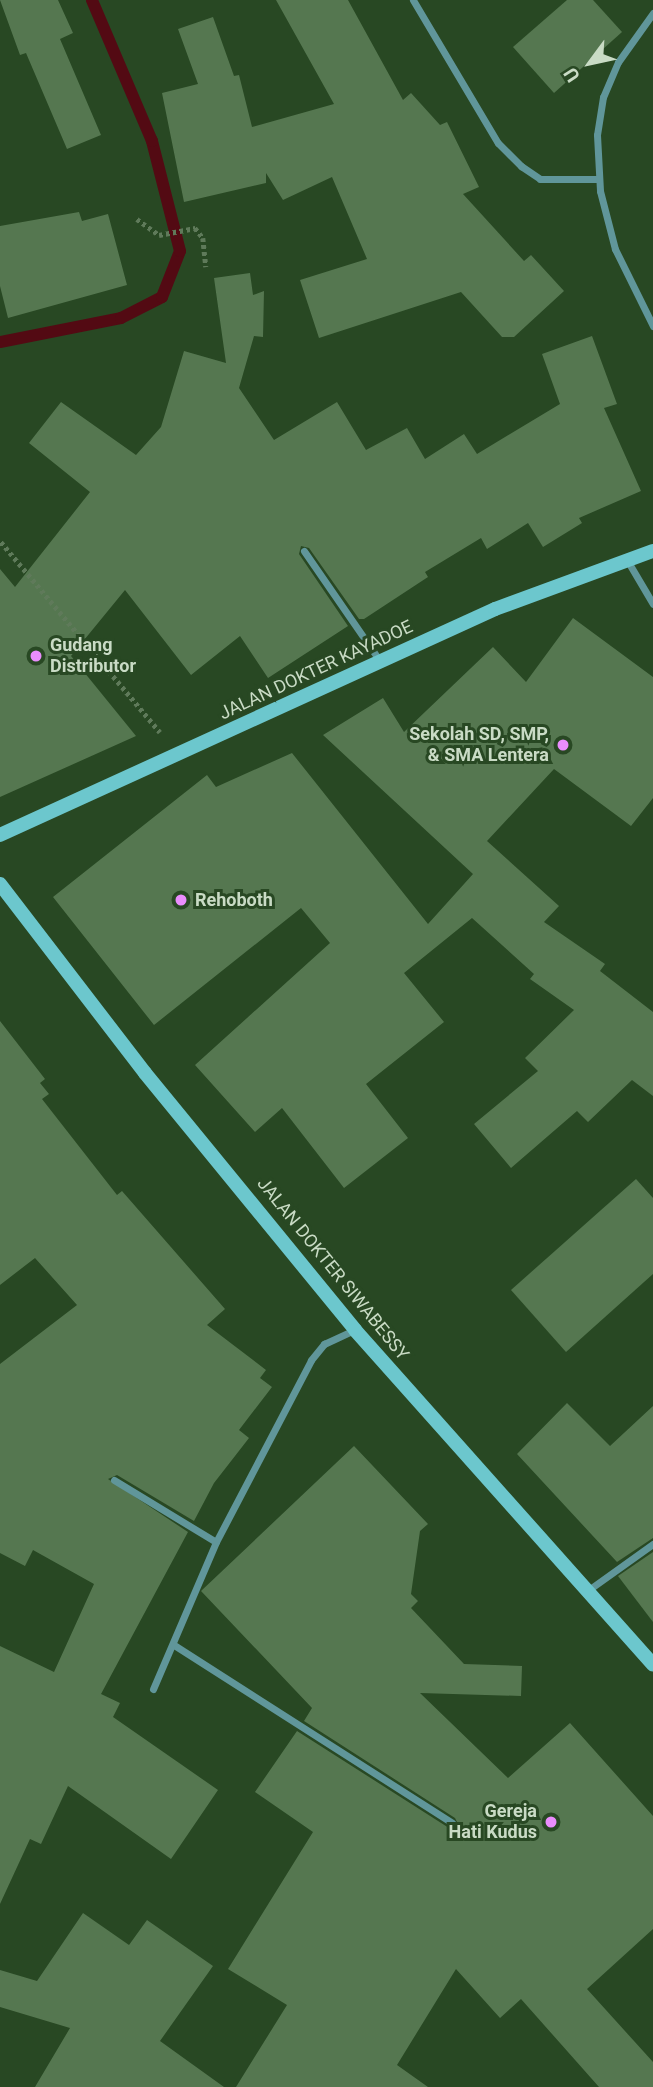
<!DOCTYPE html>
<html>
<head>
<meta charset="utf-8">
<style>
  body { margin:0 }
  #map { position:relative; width:653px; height:2087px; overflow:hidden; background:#284823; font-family:Roboto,sans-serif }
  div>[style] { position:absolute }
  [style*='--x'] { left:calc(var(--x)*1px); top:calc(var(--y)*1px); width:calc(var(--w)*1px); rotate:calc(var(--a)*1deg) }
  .stream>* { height:12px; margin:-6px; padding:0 6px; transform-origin:6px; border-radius:6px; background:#530a13 }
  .building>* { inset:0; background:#557750 }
  .path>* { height:4.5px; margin-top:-2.25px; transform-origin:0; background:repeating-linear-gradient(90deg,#5f7a5a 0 3.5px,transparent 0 7px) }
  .street>* { height:7px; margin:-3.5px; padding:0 3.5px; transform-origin:3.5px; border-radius:3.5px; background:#60969a }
  .secondary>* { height:14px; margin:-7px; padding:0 7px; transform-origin:7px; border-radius:7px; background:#6cc7cd }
  .dots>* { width:19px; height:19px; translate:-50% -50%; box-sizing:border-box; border:4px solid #284823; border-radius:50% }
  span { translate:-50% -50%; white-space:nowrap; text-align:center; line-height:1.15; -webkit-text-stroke:6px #284823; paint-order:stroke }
  .poi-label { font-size:18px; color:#c9dbc5; font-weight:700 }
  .left { translate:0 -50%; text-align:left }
  .right { translate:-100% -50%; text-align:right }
  .street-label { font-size:18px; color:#c9dbc5 }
  .north { position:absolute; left:555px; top:28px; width:70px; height:70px; -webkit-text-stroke:5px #284823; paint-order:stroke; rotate:237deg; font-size:19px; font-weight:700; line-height:28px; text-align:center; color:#c9dbc5 }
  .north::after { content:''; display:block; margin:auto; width:24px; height:32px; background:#c9dbc5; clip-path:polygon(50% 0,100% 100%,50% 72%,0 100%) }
</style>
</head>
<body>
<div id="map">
  <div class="stream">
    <div style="--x:0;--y:342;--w:123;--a:-11.2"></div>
    <div style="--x:121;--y:318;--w:46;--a:-27.1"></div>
    <div style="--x:162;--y:297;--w:49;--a:-68.6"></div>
    <div style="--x:180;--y:251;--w:114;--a:-104.3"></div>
    <div style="--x:152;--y:141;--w:153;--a:-113.1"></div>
  </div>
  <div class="building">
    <div style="clip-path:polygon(0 0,58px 0,73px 33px,60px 39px,101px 135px,67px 149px,26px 53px,20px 55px)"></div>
    <div style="clip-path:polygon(276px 0,348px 0,403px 100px,411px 93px,440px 125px,447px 122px,479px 187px,463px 194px,524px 261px,531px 255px,564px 291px,514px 337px,502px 337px,461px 292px,319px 338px,300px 280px,367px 259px,332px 177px,283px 200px,266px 173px,266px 183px,184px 202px,162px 93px,198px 84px,178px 29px,213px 17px,234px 76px,239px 75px,252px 127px,334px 104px)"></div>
    <div style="clip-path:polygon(567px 0,593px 0,622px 32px,554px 93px,513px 47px)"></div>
    <div style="clip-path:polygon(79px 212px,82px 221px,108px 214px,127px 285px,8px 318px,0 286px,0 226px)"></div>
    <div style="clip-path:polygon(250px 273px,253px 295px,264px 291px,263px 337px,254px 336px,239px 388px,274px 440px,337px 402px,366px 450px,407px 428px,425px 459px,464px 434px,477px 454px,560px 404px,542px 354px,592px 336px,617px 404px,604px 408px,641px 491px,579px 518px,582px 523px,543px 547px,528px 523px,487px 549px,481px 538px,425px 572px,428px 577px,364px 619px,359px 619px,309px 548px,301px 546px,299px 554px,348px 626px,268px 678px,240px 636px,191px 675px,125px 590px,71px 656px,136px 736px,0 797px,0 569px,15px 587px,90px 492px,29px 443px,61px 402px,136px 455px,161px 427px,184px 351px,226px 363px,214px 278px)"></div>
    <div style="clip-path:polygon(573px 618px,653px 677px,653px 798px,631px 826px,554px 769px,487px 841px,559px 906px,544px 922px,605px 964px,600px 971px,653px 1012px,653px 1096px,632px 1080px,588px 1122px,577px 1111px,511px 1168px,474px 1124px,538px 1071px,525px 1058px,574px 1010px,530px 979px,534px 974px,472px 918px,404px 973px,444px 1022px,366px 1084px,408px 1138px,344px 1188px,282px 1108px,255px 1132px,195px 1065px,330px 943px,301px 908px,154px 1025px,53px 897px,207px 775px,216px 787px,292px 753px,428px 924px,473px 874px,323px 735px,383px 698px,404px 732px,493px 647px,526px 682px)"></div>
    <div style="clip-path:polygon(0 1021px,45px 1079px,40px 1083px,49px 1094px,42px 1099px,117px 1195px,122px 1191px,225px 1309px,207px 1325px,266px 1370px,260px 1378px,272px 1387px,239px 1430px,249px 1438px,214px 1483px,194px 1521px,117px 1475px,108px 1479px,188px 1532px,101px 1694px,120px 1703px,113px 1717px,218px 1790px,171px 1859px,68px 1786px,41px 1844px,30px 1839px,0 1904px,0 1646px,54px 1672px,94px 1584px,33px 1550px,25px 1566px,0 1553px,0 1364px,77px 1305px,35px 1258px,0 1285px)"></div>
    <div style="clip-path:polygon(636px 1179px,653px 1198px,653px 1274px,566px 1352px,511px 1290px)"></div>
    <div style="clip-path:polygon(567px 1403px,610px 1446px,653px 1406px,653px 1538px,617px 1562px,517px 1454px)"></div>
    <div style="clip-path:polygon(354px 1446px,428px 1524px,420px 1531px,411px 1594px,418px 1601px,411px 1608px,464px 1664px,522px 1666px,521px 1696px,420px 1693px,508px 1778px,570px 1723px,653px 1816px,653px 1929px,587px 1989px,653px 2062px,653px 2087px,599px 2087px,521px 1999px,500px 2018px,456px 1969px,397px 2065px,428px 2087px,236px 2087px,287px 2005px,228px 1969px,313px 1832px,255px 1792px,297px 1731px,449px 1828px,458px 1824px,455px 1818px,304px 1721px,312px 1708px,201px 1591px)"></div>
    <div style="clip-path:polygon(653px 1552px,653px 1622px,618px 1576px)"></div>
    <div style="clip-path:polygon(83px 1913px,129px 1945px,147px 1920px,213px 1966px,160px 2041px,224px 2087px,35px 2087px,70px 2028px,0 2007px,0 1970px,37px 1981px)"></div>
  </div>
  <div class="path">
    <div style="--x:137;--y:219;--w:27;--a:36"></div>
    <div style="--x:159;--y:235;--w:37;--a:-11"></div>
    <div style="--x:195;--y:228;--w:13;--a:51"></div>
    <div style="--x:203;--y:238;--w:29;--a:84"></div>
    <div style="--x:1;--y:542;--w:248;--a:50.1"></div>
  </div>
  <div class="street">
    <div style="--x:413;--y:0;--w:166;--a:59.3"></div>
    <div style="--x:498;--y:143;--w:33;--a:45"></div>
    <div style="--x:521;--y:166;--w:23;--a:34"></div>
    <div style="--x:540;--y:179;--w:59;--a:0"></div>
    <div style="--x:653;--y:13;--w:60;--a:125.5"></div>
    <div style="--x:618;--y:62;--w:38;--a:113"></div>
    <div style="--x:603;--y:97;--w:38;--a:99"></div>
    <div style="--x:597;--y:135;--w:56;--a:86.9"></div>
    <div style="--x:600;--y:191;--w:60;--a:75.5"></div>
    <div style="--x:615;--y:249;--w:86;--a:63.7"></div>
    <div style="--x:304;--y:551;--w:134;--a:55.4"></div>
    <div style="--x:627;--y:560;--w:51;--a:59.4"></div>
    <div style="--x:114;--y:1480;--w:119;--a:31.3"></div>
    <div style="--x:587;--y:1591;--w:81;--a:-35.5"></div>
    <div style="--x:174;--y:1645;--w:330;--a:32.6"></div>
    <div style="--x:153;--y:1689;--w:160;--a:-66.8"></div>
    <div style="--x:216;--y:1542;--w:205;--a:-62.4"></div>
    <div style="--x:311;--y:1360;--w:21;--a:-51"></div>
    <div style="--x:324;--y:1344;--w:33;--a:-25"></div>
  </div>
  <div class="secondary">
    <div style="--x:0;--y:835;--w:544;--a:-24.54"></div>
    <div style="--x:495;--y:609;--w:168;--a:-20.2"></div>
    <div style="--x:0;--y:884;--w:238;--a:52.5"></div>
    <div style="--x:145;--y:1073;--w:332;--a:50.7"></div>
    <div style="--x:355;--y:1330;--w:448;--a:48.3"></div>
  </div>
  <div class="dots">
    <div style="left:36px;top:656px;background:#ea8dfc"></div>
    <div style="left:563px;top:745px;background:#ea8dfc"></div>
    <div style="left:181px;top:900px;background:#ea8dfc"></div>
    <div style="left:551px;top:1822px;background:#ea8dfc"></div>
  </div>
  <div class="poi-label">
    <span class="left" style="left:50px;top:656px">Gudang<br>Distributor</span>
    <span class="right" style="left:549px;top:745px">Sekolah SD, SMP,<br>&amp; SMA Lentera</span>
    <span class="left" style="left:195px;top:900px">Rehoboth</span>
    <span class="right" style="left:537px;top:1822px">Gereja<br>Hati Kudus</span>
  </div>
  <div class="street-label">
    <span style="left:316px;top:670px;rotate:-25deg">JALAN DOKTER KAYADOE</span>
    <span style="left:333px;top:1269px;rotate:51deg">JALAN DOKTER SIWABESSY</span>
  </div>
  <div class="north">U</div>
</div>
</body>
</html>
